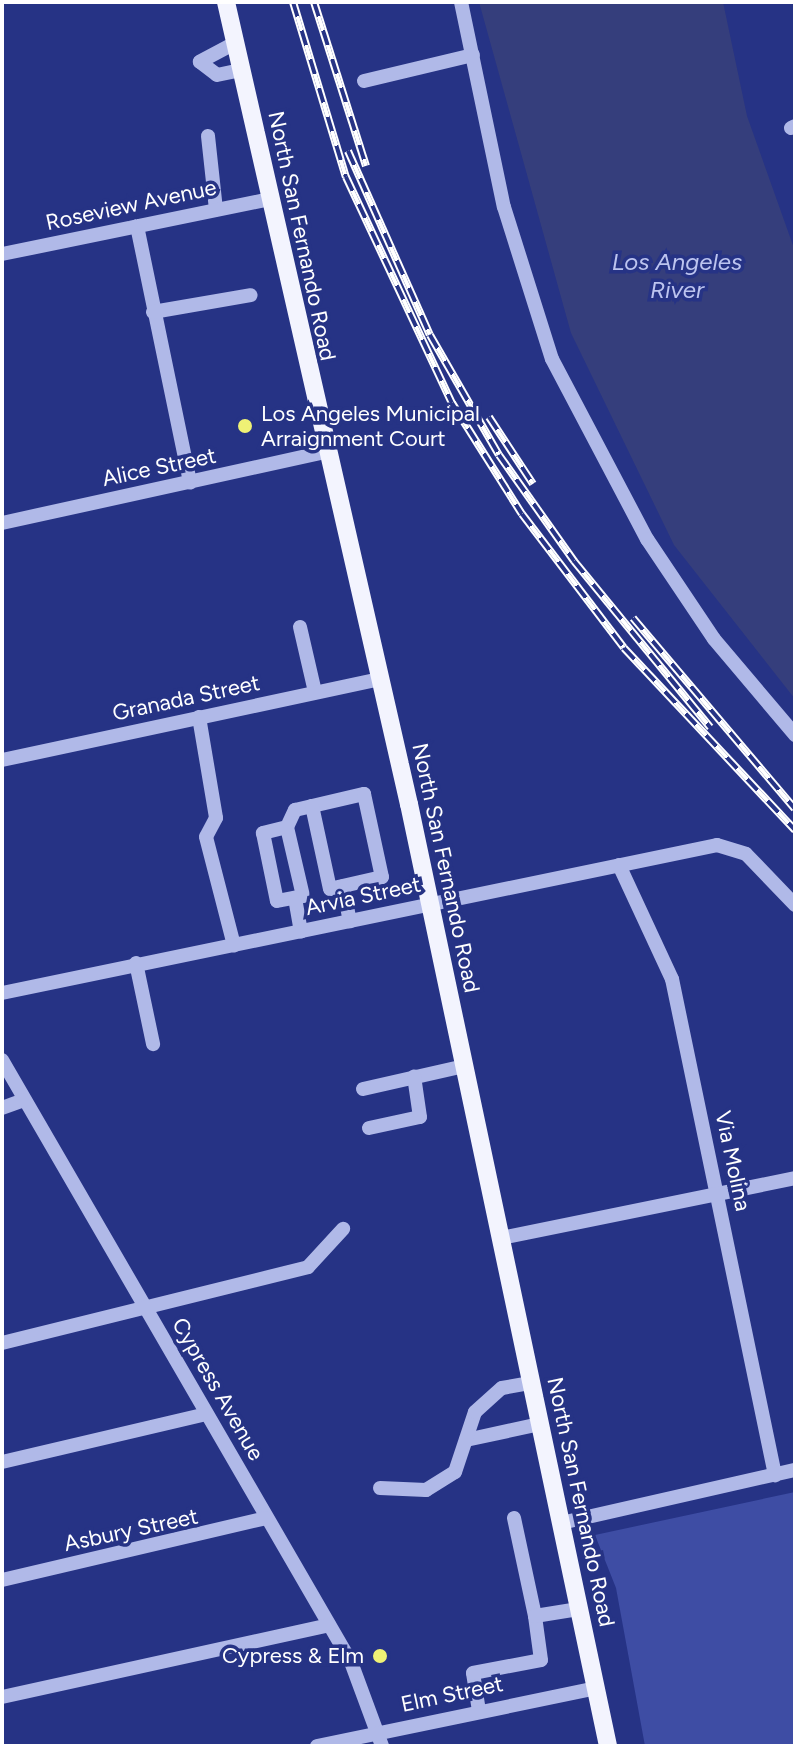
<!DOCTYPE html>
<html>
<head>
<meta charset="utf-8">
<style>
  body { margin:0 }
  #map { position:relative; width:797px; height:1748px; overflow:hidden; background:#263385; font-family:Figtree,sans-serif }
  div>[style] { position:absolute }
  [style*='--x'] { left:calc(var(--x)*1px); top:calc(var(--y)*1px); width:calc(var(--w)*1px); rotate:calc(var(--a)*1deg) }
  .green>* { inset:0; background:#3e4da4 }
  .water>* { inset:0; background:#353e7c }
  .minor>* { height:14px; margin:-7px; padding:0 7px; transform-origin:7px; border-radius:7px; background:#b0b9e8 }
  .major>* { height:18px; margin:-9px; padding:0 9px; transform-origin:9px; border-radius:9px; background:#f3f4fe }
  .rail>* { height:8px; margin-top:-4px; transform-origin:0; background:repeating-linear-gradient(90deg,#263385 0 15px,#fff 0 30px); box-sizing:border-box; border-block:2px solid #fff }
  .dots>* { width:22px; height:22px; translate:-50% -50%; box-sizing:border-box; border:4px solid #263385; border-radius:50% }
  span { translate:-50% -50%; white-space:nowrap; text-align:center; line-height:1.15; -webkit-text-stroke:7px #263385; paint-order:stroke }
  .street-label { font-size:22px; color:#fff }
  .poi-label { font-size:22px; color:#fff }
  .left { translate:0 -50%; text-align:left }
  .right { translate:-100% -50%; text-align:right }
  .water-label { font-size:24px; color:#bcc4ef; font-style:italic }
  .frame { position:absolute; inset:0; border:4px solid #fff; pointer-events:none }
</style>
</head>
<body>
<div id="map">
  <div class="green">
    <div style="clip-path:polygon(795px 1492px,795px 1746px,645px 1746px,616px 1588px,595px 1535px)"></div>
  </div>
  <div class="water">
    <div style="clip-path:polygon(479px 2px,723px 2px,747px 116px,795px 251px,795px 699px,674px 545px,571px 333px)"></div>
  </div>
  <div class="minor">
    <div style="--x:461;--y:2;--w:209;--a:78.2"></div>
    <div style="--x:504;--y:207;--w:159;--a:72.5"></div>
    <div style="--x:552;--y:359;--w:204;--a:62.2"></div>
    <div style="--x:647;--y:539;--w:120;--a:56.2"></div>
    <div style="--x:714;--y:639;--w:126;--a:49.8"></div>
    <div style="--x:235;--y:43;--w:40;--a:152"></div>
    <div style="--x:200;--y:62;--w:21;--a:37"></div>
    <div style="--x:217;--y:75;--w:25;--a:-12"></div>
    <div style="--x:364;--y:81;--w:112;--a:-13.4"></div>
    <div style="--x:791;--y:128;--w:4;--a:-27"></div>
    <div style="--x:208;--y:136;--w:74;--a:83.8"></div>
    <div style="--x:137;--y:226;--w:262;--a:78.3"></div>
    <div style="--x:2;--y:254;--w:273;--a:-11.6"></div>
    <div style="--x:153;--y:312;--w:99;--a:-9.8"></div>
    <div style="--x:2;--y:523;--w:331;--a:-12.4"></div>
    <div style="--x:300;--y:627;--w:67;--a:77"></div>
    <div style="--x:199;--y:717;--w:102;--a:80.4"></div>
    <div style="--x:216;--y:818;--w:21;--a:118"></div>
    <div style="--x:206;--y:837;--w:112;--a:75.5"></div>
    <div style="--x:2;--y:760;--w:386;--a:-12.1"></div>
    <div style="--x:287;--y:827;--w:25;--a:166"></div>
    <div style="--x:263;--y:833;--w:69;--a:78.4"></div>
    <div style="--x:277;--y:901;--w:26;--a:-11"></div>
    <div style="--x:303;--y:896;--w:71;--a:-103.1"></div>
    <div style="--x:287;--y:827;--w:19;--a:-65"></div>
    <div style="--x:295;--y:810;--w:71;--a:-13.1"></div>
    <div style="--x:364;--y:794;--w:85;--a:77.8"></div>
    <div style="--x:382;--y:877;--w:53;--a:167"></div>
    <div style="--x:330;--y:889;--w:85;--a:-102.2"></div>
    <div style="--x:619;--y:865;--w:126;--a:65.1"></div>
    <div style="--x:672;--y:979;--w:507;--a:78.27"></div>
    <div style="--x:343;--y:886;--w:36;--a:79"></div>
    <div style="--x:295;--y:898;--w:34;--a:80"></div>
    <div style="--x:136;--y:963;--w:83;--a:78.1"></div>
    <div style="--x:2;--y:993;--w:730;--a:-11.69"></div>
    <div style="--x:717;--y:845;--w:30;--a:17"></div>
    <div style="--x:746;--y:854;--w:71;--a:46.1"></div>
    <div style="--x:2;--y:1060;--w:696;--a:59.9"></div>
    <div style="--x:351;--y:1662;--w:90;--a:69.7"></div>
    <div style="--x:363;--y:1089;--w:104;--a:-12.8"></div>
    <div style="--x:2;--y:1108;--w:23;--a:-20"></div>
    <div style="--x:369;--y:1128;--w:52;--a:-12.2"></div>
    <div style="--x:420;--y:1117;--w:41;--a:-98.3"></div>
    <div style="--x:501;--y:1238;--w:300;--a:-11.5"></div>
    <div style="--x:2;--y:1343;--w:315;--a:-13.9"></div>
    <div style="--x:308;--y:1267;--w:52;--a:-47.4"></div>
    <div style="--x:466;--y:1440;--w:76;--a:-12.2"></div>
    <div style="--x:2;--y:1462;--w:210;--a:-13.2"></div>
    <div style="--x:380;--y:1488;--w:46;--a:2.5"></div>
    <div style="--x:426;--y:1490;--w:34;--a:-32"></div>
    <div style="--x:455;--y:1472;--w:63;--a:-71.6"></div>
    <div style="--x:475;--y:1412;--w:36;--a:-42"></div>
    <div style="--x:502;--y:1388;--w:29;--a:-10"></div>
    <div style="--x:514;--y:1518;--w:100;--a:77.9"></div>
    <div style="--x:561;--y:1523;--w:240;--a:-12.8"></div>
    <div style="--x:2;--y:1580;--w:271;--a:-13.2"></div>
    <div style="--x:2;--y:1697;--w:335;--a:-12.4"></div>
    <div style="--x:479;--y:1711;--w:38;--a:-99"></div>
    <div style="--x:473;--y:1673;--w:69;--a:-10.8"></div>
    <div style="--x:541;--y:1660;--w:44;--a:-97.8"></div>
    <div style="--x:535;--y:1616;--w:44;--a:-9.2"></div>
    <div style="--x:317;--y:1746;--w:285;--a:-11.7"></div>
  </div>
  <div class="major">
    <div style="--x:226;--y:2;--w:823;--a:77.15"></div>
    <div style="--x:409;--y:804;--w:963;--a:78.07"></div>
  </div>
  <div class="rail">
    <div style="--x:293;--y:2;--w:183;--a:73.2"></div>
    <div style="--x:346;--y:177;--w:250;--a:64.9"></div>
    <div style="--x:452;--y:403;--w:131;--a:57.8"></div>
    <div style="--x:522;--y:514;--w:168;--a:52.7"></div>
    <div style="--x:624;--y:648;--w:250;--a:46.8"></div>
    <div style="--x:314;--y:2;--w:172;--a:72.4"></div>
    <div style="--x:348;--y:151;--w:201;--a:66"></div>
    <div style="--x:430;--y:335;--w:138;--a:60.1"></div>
    <div style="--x:499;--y:455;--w:130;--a:54.7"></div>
    <div style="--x:574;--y:561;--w:215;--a:50.7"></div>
    <div style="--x:489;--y:417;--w:80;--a:56.7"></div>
    <div style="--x:633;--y:618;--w:250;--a:49.7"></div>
  </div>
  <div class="dots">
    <div style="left:245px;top:426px;background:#eff175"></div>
    <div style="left:380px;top:1656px;background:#eff175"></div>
  </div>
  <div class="street-label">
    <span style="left:131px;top:205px;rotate:-12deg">Roseview Avenue</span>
    <span style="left:302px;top:236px;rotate:78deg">North San Fernando Road</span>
    <span style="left:159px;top:467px;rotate:-12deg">Alice Street</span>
    <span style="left:186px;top:698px;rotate:-12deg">Granada Street</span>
    <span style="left:446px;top:868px;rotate:78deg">North San Fernando Road</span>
    <span style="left:363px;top:896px;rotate:-12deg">Arvia Street</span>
    <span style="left:733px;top:1161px;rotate:78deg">Via Molina</span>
    <span style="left:218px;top:1389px;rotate:60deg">Cypress Avenue</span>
    <span style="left:581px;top:1502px;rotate:78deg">North San Fernando Road</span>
    <span style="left:131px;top:1530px;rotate:-12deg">Asbury Street</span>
    <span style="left:452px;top:1694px;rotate:-12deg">Elm Street</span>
  </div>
  <div class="poi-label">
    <span class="left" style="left:261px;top:426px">Los Angeles Municipal<br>Arraignment Court</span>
    <span class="right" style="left:364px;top:1656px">Cypress &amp; Elm</span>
  </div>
  <div class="water-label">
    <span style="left:677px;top:276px">Los Angeles<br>River</span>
  </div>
  <div class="frame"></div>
</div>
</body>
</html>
